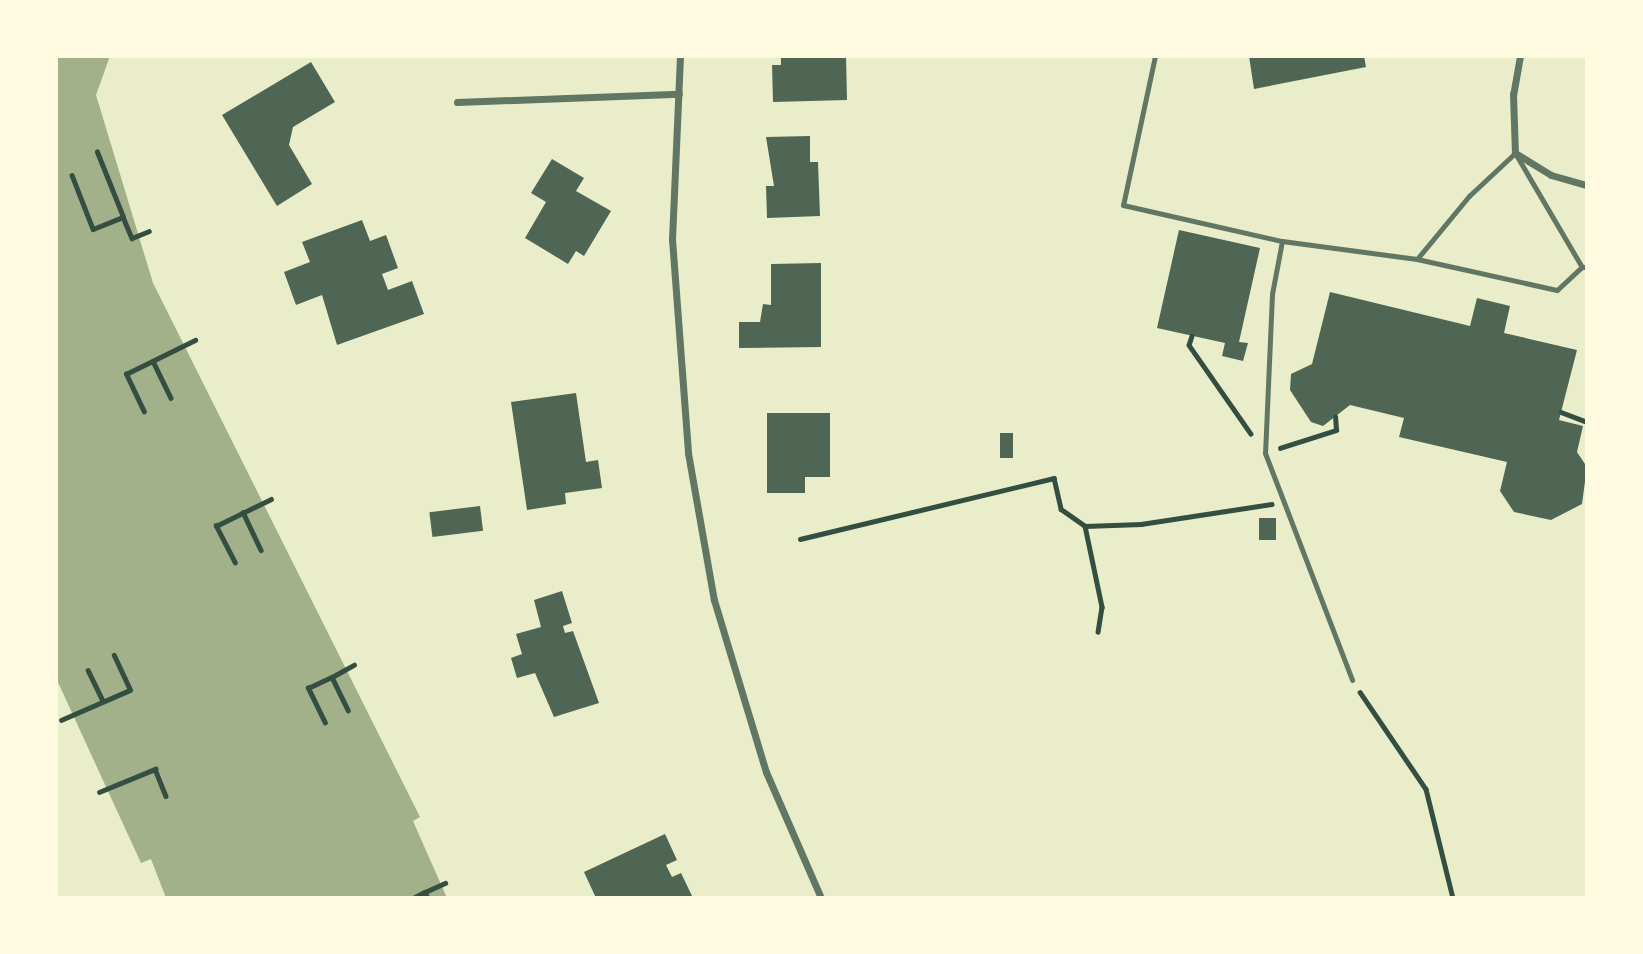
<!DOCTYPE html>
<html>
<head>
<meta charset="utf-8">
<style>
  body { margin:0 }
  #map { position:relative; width:1643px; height:954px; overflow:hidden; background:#e9edc9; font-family:"DejaVu Sans",sans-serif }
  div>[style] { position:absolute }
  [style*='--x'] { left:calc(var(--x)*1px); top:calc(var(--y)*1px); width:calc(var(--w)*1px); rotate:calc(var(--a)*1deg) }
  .water>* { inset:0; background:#a3b18a }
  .building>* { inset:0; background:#4f6655; transform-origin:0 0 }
  .path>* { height:4.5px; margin:-2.25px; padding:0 2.25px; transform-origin:2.25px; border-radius:2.25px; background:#344e41 }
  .service>* { height:5px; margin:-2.5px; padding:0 2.5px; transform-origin:2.5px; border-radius:2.5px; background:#617663 }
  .minor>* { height:7px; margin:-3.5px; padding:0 3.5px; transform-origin:3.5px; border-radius:3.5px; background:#617663 }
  span { translate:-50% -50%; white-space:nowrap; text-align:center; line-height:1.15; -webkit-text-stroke:7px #fefae0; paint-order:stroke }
  .frame { position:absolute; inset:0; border:58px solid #fefae0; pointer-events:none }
</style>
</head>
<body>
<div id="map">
  <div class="water">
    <div style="clip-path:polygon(56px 56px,110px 56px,96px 95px,153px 283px,420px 817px,413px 821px,447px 898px,166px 898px,151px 859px,141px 863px,56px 678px)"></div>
  </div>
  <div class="building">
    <div style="clip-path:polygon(781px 56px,846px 56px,847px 100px,773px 102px,772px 65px,781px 65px)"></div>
    <div style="clip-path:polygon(1249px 56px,1364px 56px,1366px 67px,1254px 89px)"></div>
    <div style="clip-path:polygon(311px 62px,335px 102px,293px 127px,289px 145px,312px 184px,277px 206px,222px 115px)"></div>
    <div style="clip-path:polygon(810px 136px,810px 162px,818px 162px,820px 216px,767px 218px,766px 186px,774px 186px,766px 137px)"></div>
    <div style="clip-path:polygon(552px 159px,584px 178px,576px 191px,611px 211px,584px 256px,576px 251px,568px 264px,525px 238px,546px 202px,531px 193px)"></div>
    <div style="clip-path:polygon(362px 220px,370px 241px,386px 235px,398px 268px,382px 274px,388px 290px,412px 281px,424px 314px,337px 345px,322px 295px,296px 305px,284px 272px,310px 262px,302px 242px)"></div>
    <div style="clip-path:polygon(1179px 230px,1260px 248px,1239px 342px,1248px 343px,1243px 361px,1222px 356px,1225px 343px,1157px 328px)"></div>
    <div style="clip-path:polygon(821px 263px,821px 347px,739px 348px,739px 322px,760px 322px,763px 304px,771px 305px,771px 264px)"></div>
    <div style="clip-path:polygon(1330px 292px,1470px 326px,1477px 298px,1510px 306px,1504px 333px,1577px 350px,1559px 420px,1583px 426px,1577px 452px,1587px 467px,1582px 504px,1551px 520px,1514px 512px,1500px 491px,1507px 462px,1399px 437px,1404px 418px,1350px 405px,1323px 426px,1311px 422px,1290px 390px,1291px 374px,1312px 364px)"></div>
    <div style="clip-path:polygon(576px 393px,586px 462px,598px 460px,602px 488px,565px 493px,566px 504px,527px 510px,511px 402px)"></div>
    <div style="clip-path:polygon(767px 413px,830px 413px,830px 477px,805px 477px,805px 493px,767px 493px)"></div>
    <div style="left:1000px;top:433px;width:13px;height:25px"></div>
    <div style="left:480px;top:506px;width:25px;height:51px;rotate:83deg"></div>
    <div style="left:1259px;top:518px;width:17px;height:22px"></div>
    <div style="clip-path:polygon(562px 591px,572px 623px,563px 626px,565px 633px,573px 631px,599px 703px,554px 717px,535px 673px,517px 678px,511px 658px,522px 654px,516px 634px,541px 627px,534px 600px)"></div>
    <div style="clip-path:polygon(665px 834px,677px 860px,666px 865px,672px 877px,681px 873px,693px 898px,596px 898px,584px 872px)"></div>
  </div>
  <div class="path">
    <div style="--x:72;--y:175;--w:58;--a:68.7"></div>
    <div style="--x:93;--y:229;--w:32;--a:-22"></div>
    <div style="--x:123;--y:217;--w:70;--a:-111.8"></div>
    <div style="--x:123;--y:217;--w:23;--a:67"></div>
    <div style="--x:132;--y:238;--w:18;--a:-22"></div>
    <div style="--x:1192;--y:336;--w:9;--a:108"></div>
    <div style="--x:1189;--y:345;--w:108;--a:55.1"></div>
    <div style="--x:153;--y:361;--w:41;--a:64.1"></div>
    <div style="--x:144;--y:412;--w:42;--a:-115.3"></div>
    <div style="--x:126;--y:374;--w:77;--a:-26.2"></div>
    <div style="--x:1561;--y:412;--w:28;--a:21"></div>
    <div style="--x:1280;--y:448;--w:59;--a:-17.8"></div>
    <div style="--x:1336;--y:430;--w:13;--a:-94"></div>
    <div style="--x:243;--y:512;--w:42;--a:64.7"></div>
    <div style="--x:1085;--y:526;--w:83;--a:78.1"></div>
    <div style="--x:1102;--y:607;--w:25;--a:99"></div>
    <div style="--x:800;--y:539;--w:261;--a:-13.5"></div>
    <div style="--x:1054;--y:478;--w:32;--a:77"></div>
    <div style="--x:1061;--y:509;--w:29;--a:35"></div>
    <div style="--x:1085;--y:526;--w:56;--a:-2"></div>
    <div style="--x:1141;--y:524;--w:132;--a:-8.7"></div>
    <div style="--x:235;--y:563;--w:42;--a:-117.2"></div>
    <div style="--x:216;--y:526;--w:61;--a:-26.1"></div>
    <div style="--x:88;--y:670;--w:34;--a:64"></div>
    <div style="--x:332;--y:677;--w:25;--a:-29"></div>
    <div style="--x:1360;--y:692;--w:117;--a:55.8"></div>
    <div style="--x:1426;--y:789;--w:112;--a:76.1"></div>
    <div style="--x:61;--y:720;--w:75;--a:-23.5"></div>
    <div style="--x:130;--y:690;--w:38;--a:-115"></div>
    <div style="--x:325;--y:723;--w:39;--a:-116"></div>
    <div style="--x:308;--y:688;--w:26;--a:-25"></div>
    <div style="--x:332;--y:677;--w:37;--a:64"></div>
    <div style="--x:99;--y:792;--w:61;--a:-22.3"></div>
    <div style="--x:155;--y:769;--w:29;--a:68"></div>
    <div style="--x:425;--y:892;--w:22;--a:-24"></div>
    <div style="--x:413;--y:898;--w:13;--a:-27"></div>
    <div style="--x:425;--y:892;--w:7;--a:63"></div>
  </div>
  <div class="service">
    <div style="--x:1155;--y:56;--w:152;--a:102.1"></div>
    <div style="--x:1123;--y:205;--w:163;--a:12.8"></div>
    <div style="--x:1282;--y:241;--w:136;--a:7.6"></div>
    <div style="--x:1417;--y:259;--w:143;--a:12.5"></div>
    <div style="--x:1557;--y:290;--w:34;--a:-43"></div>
    <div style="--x:1582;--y:267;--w:5;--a:0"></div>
    <div style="--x:1282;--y:241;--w:54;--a:100.7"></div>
    <div style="--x:1272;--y:294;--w:159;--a:92.5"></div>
    <div style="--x:1265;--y:453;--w:243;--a:69"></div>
    <div style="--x:1417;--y:259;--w:82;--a:-50.5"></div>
    <div style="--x:1469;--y:196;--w:63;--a:-43.1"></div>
    <div style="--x:1515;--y:153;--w:132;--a:59.6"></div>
  </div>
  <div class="minor">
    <div style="--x:680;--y:56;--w:183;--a:92.5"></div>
    <div style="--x:672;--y:239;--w:215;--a:85.7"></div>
    <div style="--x:688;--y:453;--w:149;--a:80"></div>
    <div style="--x:714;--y:600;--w:180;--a:73.2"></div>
    <div style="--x:766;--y:772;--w:137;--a:66.4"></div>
    <div style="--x:1520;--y:56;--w:39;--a:100"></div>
    <div style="--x:1513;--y:94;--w:59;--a:88.1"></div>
    <div style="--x:1515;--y:153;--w:42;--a:31.4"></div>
    <div style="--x:1551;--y:175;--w:37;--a:16"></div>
    <div style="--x:457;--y:102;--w:222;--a:-2.1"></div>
  </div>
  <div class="frame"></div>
</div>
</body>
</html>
